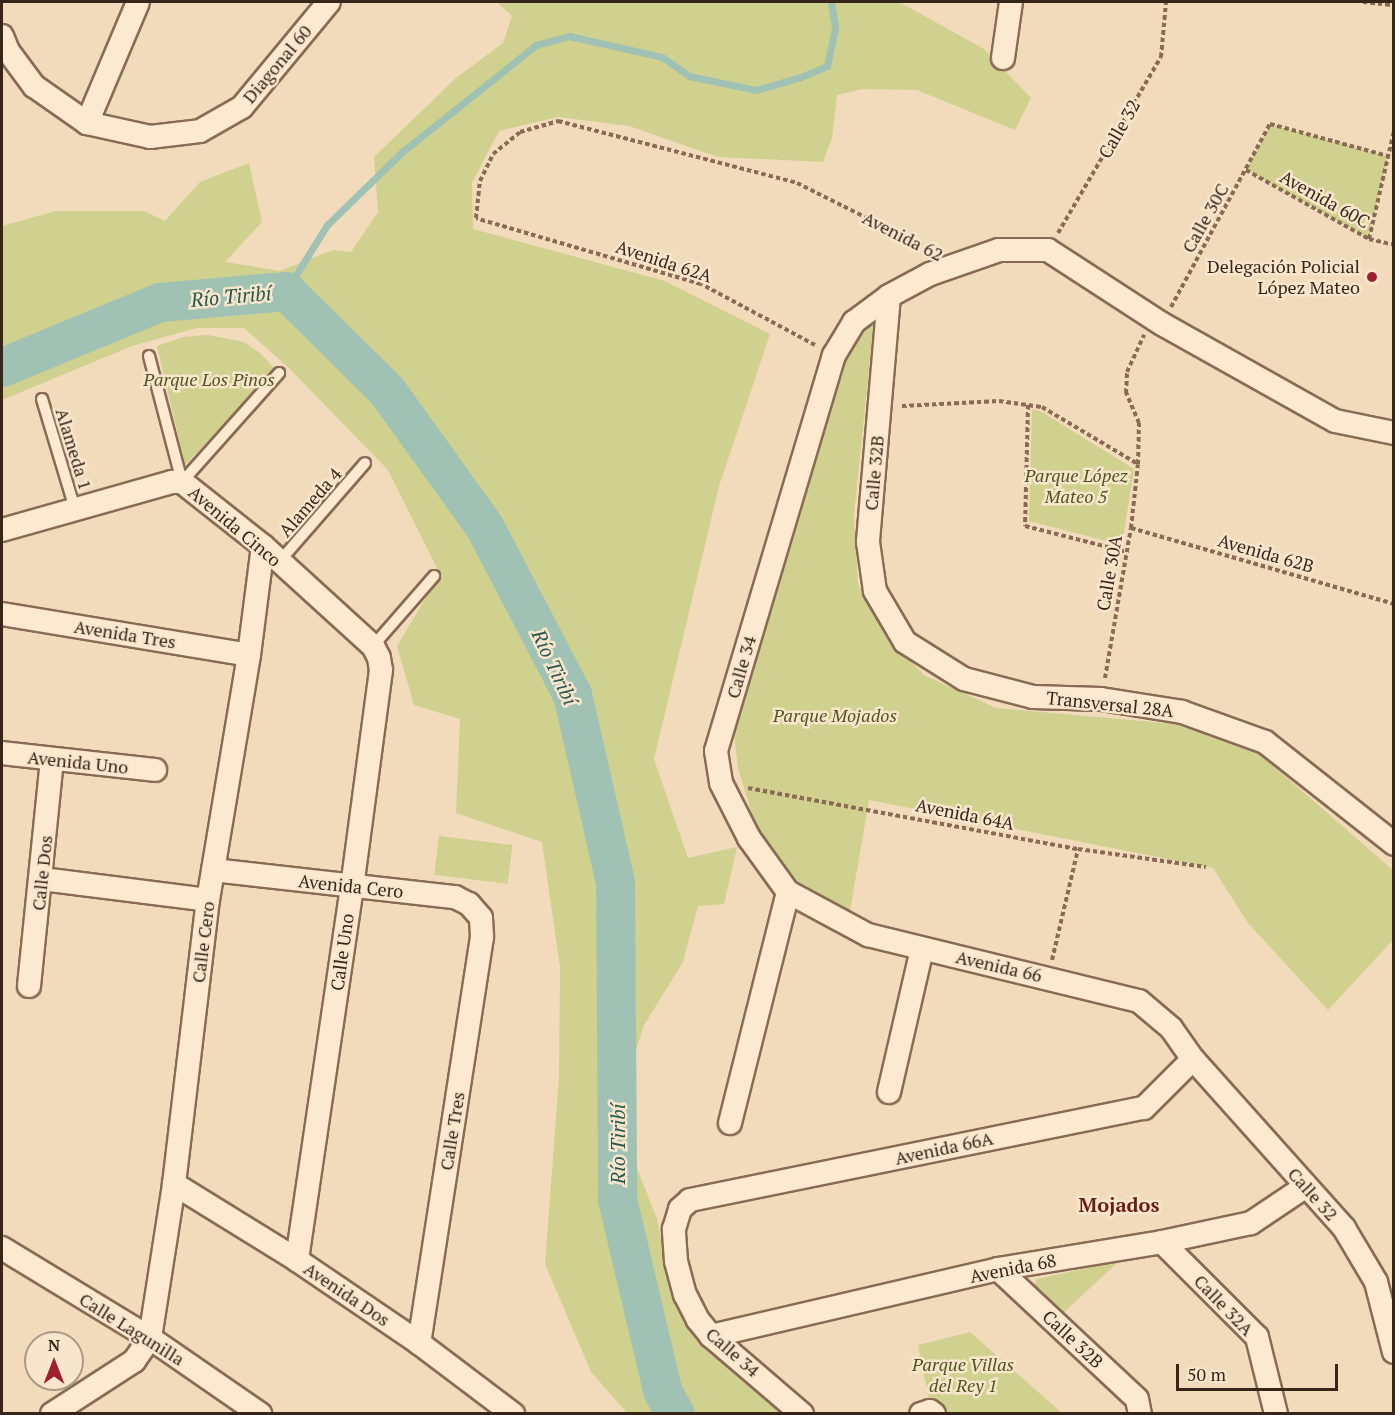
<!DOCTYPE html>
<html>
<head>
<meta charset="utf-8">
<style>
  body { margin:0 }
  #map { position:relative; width:1395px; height:1415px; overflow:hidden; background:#f1dbbb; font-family:"PT Serif",serif }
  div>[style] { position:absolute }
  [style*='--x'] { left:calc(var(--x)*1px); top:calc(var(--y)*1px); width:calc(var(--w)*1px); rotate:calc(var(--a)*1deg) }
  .green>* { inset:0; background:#d0d08f; transform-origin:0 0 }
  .stream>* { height:7px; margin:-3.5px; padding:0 3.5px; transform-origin:3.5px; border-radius:3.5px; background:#a0c2b4 }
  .river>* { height:39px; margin:-19.5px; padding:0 19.5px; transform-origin:19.5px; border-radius:19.5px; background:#a0c2b4 }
  .path>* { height:4px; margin-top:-2px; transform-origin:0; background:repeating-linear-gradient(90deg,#8a6a54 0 4.5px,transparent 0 7.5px) }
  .roads { filter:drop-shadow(2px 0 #8a6a54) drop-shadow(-2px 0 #8a6a54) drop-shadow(0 2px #8a6a54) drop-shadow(0 -2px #8a6a54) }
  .lane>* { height:10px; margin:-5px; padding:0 5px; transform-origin:5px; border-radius:5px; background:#fce9cf }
  .street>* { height:22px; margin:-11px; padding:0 11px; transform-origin:11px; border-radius:11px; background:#fce9cf }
  .dots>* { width:16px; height:16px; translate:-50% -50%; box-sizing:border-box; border:3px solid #f8e6cc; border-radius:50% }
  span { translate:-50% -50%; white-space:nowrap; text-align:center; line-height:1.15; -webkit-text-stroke:5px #f8e6cc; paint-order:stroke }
  .street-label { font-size:18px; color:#38251a }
  .poi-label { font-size:18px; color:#38251a }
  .right { translate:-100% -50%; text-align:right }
  .park-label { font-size:18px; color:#4f561f; font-style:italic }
  .water-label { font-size:20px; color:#285950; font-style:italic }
  .neighbourhood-label { font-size:20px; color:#681d16; font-weight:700 }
  .frame { position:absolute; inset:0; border:3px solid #38251a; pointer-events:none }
  .north { position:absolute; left:24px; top:1331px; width:60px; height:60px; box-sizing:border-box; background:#f8e6cc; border:2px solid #ab9985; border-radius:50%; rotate:0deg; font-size:16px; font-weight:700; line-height:24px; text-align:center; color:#38251a }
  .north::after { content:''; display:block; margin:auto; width:21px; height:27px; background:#9e1f2f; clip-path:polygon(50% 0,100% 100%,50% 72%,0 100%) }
  .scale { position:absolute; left:1176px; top:1364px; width:162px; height:27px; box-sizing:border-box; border:3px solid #38251a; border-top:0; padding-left:8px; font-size:18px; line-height:21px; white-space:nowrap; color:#38251a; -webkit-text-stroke:4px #f8e6cc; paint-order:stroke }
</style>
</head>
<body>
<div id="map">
  <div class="green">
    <div style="clip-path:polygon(497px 2px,899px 2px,984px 49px,1031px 98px,1015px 130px,917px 90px,863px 89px,837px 95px,832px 138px,823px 162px,718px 157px,629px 126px,558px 117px,499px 131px,472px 183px,473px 229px,665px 281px,770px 334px,719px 486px,654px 759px,688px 858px,737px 847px,724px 904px,698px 906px,683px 962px,644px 1025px,629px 1073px,629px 1148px,657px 1219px,668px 1275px,691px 1329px,787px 1413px,627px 1413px,591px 1372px,545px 1264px,559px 1078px,560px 967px,542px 842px,456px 813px,460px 719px,414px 705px,397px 646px,440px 574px,388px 470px,289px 368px,244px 328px,197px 328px,132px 346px,2px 400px,2px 226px,56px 211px,144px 211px,165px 221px,200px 182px,249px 163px,262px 222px,225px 262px,280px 271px,333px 250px,351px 252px,378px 212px,374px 157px,456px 78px,503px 43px,512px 16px)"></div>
    <div style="clip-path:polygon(1270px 124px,1388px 156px,1369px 239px,1246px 170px)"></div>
    <div style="clip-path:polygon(874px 319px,854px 515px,858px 584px,889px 639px,924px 675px,996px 708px,1175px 724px,1257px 752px,1393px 870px,1393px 940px,1328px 1010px,1248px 923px,1213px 868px,869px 800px,850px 911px,796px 880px,754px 822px,738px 768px,734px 734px,847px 353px)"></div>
    <div style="clip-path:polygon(208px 335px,244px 342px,260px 353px,276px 370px,185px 465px,157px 346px,183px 337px)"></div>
    <div style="clip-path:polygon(1032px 409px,1042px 412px,1134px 469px,1122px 545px,1029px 521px)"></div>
    <div style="left:439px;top:836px;width:74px;height:39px;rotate:7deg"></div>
    <div style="clip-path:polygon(1119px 1261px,1061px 1315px,1038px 1295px,1034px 1287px,1037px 1279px)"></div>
    <div style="clip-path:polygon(970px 1332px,1062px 1413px,943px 1413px,930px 1404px,918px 1345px)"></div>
  </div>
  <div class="stream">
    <div style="--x:286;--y:291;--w:78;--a:-58.2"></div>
    <div style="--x:327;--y:225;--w:105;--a:-44.2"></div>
    <div style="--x:402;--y:152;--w:171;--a:-38.6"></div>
    <div style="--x:536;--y:45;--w:34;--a:-15"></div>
    <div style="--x:569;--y:36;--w:95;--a:12.7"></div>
    <div style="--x:662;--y:57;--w:33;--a:35"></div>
    <div style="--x:689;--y:76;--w:68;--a:11.8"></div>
    <div style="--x:756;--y:90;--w:47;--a:-16.1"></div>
    <div style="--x:801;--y:77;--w:28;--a:-23"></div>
    <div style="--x:827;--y:66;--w:40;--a:-78"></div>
    <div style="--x:835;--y:27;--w:25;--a:-99"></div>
  </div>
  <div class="river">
    <div style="--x:2;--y:367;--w:171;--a:-22.4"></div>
    <div style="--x:160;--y:302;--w:126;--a:-5"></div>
    <div style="--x:286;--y:291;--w:142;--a:44.7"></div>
    <div style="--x:387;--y:391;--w:166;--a:54.3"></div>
    <div style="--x:484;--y:526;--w:190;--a:62.4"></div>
    <div style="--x:572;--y:694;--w:193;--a:77.1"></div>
    <div style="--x:615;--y:882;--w:317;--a:89.6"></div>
    <div style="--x:617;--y:1199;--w:196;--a:76.7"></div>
    <div style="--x:662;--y:1390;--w:27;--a:62"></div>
  </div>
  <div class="path">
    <div style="--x:1363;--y:2;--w:31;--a:6"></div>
    <div style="--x:1246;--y:170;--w:141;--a:29.3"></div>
    <div style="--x:1369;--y:239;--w:26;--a:13"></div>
    <div style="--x:1058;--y:233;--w:204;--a:-59.7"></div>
    <div style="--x:1161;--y:57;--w:55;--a:-84.8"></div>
    <div style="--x:1369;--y:239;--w:111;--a:-77"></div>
    <div style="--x:1171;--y:307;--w:208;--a:-61.6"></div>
    <div style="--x:1270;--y:124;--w:122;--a:15.2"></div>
    <div style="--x:815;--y:345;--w:129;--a:-151.8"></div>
    <div style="--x:701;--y:284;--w:234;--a:-163.7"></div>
    <div style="--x:476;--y:218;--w:37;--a:-84"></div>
    <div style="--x:480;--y:181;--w:30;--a:-64"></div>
    <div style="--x:493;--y:154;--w:35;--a:-39"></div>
    <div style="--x:520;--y:132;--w:40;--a:-16"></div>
    <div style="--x:558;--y:121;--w:247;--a:14.5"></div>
    <div style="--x:797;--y:183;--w:152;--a:26.6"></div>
    <div style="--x:1028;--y:405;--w:121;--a:91.4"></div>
    <div style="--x:1025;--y:526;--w:105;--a:14.3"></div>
    <div style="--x:902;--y:406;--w:97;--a:-3"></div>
    <div style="--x:999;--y:401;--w:43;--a:7.9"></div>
    <div style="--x:1042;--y:407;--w:112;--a:30.7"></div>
    <div style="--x:1131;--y:528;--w:274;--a:16.1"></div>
    <div style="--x:1105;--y:678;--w:152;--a:-80.2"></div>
    <div style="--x:1131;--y:528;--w:64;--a:-83.8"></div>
    <div style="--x:1138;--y:464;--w:41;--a:-88.6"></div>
    <div style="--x:1139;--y:423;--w:33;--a:-113"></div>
    <div style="--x:1126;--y:393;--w:21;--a:-87"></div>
    <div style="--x:1127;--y:372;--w:41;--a:-65.3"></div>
    <div style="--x:748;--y:788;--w:336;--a:10.5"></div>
    <div style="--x:1078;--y:849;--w:129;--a:8"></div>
    <div style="--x:1052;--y:960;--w:114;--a:-76.8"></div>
  </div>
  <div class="roads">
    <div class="lane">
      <div style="--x:149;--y:356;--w:130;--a:75.3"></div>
      <div style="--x:42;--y:399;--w:115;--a:73.3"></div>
      <div style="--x:182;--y:482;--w:146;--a:-48.3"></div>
      <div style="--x:279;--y:562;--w:131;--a:-49"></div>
      <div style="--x:373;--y:646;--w:93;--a:-48.9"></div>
    </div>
    <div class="street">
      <div style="--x:2;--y:36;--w:16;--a:68"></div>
      <div style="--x:8;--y:51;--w:44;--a:53.4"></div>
      <div style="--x:34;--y:86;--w:65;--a:34.9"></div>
      <div style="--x:87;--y:123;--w:65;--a:12.5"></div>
      <div style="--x:150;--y:137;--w:50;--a:-6.8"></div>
      <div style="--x:200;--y:131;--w:48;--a:-29.7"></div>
      <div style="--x:242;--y:107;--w:136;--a:-50.4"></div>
      <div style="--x:1003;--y:58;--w:57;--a:-81.9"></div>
      <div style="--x:87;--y:123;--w:131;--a:-67.1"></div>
      <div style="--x:889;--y:296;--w:247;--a:94.9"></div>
      <div style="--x:868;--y:542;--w:49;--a:81.9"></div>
      <div style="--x:875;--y:591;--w:59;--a:59.5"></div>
      <div style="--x:905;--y:642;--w:70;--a:32.1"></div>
      <div style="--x:964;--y:679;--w:71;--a:14.6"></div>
      <div style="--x:1033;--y:697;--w:68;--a:1.7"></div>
      <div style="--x:1101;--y:699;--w:82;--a:9.1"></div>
      <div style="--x:1182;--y:712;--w:88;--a:19.9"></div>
      <div style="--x:1265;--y:742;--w:164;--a:38.3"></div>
      <div style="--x:1394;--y:433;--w:60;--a:-168.5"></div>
      <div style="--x:1335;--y:421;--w:198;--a:-150.7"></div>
      <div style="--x:1162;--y:324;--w:136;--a:-147"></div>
      <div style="--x:1048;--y:250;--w:49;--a:180"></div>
      <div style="--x:999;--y:250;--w:73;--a:160.8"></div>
      <div style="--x:930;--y:274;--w:47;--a:151.8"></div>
      <div style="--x:889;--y:296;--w:44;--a:143.4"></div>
      <div style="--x:854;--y:322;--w:39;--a:121"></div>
      <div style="--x:834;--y:355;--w:413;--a:106.6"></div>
      <div style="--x:716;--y:751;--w:32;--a:81"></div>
      <div style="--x:721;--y:783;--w:62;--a:63"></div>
      <div style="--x:749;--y:838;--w:67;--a:54.2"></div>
      <div style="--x:788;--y:892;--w:91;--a:28.3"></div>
      <div style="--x:868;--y:935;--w:279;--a:13.7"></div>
      <div style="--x:1139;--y:1001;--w:42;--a:40.2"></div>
      <div style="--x:1171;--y:1028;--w:38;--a:55"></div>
      <div style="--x:1193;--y:1059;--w:227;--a:48.2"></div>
      <div style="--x:1344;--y:1228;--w:63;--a:59.3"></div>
      <div style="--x:1376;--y:1282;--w:72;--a:75.6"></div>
      <div style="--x:2;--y:530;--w:177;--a:-15.8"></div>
      <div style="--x:172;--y:482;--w:10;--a:0"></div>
      <div style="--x:182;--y:482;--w:103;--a:38.3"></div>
      <div style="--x:263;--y:546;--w:149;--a:42.3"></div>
      <div style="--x:373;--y:646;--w:13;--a:63"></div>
      <div style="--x:379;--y:658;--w:12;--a:81"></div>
      <div style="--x:381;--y:670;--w:219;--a:97.6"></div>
      <div style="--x:352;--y:887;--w:377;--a:98.4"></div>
      <div style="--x:2;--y:614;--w:250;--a:9.4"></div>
      <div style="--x:2;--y:753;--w:154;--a:6.3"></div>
      <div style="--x:213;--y:870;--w:244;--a:6.4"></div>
      <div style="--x:455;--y:897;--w:16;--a:27"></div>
      <div style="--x:469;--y:904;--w:18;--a:49"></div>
      <div style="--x:481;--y:918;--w:19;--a:87"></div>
      <div style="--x:482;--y:937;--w:411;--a:98.8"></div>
      <div style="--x:42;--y:879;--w:167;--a:7.2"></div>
      <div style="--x:29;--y:986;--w:228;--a:-84.2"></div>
      <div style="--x:889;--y:1092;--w:147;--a:-77"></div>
      <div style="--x:730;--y:1123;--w:238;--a:-75.9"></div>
      <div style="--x:174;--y:1184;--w:145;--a:31.7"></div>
      <div style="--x:297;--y:1260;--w:148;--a:34.2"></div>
      <div style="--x:419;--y:1343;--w:118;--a:37.1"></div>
      <div style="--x:1162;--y:1242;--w:134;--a:45"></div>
      <div style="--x:1257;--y:1337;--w:79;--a:76.1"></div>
      <div style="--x:2;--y:1248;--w:173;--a:31.3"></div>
      <div style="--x:150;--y:1338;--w:134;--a:34.6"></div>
      <div style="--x:998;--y:1269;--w:190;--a:43.1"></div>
      <div style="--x:1137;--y:1399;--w:15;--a:79"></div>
      <div style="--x:711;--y:1336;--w:295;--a:-13.1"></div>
      <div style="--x:998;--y:1269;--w:166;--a:-9.3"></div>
      <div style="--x:1162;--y:1242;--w:91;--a:-12.1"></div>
      <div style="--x:1251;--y:1223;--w:66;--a:-33.9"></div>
      <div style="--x:52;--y:1414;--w:98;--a:-32.9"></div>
      <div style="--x:134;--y:1361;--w:28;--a:-55"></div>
      <div style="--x:150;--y:1338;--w:156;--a:-81.1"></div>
      <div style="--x:174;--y:1184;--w:286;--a:-83.2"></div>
      <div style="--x:208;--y:900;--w:248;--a:-80.5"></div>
      <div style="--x:249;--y:655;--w:110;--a:-82.7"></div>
      <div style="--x:802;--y:1414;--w:120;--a:-139.4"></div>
      <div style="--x:711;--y:1336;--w:21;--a:-129"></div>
      <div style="--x:698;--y:1320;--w:28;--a:-117"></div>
      <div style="--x:685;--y:1295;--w:35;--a:-105"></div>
      <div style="--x:676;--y:1261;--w:32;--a:-94"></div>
      <div style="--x:674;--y:1229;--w:21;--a:-73"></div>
      <div style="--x:680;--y:1209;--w:13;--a:-42"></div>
      <div style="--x:690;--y:1200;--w:463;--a:-11.5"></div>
      <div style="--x:1144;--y:1108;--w:69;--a:-45"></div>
      <div style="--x:921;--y:1414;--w:9;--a:-18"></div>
      <div style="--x:930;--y:1411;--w:5;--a:37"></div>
    </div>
  </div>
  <div class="dots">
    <div style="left:1372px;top:277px;background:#9e1f2f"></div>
  </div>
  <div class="street-label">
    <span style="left:277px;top:64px;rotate:-50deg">Diagonal 60</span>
    <span style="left:1119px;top:129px;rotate:-60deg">Calle 32</span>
    <span style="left:1325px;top:199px;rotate:29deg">Avenida 60C</span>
    <span style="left:1205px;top:218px;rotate:-61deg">Calle 30C</span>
    <span style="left:903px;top:236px;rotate:27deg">Avenida 62</span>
    <span style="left:664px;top:261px;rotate:18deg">Avenida 62A</span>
    <span style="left:74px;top:449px;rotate:73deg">Alameda 1</span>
    <span style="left:874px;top:473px;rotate:-85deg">Calle 32B</span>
    <span style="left:310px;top:502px;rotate:-49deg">Alameda 4</span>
    <span style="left:235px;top:526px;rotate:40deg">Avenida Cinco</span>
    <span style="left:1266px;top:553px;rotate:16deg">Avenida 62B</span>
    <span style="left:1109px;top:573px;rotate:-80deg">Calle 30A</span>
    <span style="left:125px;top:634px;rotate:9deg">Avenida Tres</span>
    <span style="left:741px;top:667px;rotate:-74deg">Calle 34</span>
    <span style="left:1110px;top:704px;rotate:6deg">Transversal 28A</span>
    <span style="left:78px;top:762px;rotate:6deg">Avenida Uno</span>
    <span style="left:965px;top:814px;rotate:11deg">Avenida 64A</span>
    <span style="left:42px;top:873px;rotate:-84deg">Calle Dos</span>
    <span style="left:351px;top:886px;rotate:6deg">Avenida Cero</span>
    <span style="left:203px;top:942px;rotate:-83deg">Calle Cero</span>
    <span style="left:342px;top:952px;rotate:-82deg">Calle Uno</span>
    <span style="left:999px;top:966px;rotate:13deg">Avenida 66</span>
    <span style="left:452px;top:1131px;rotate:-81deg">Calle Tres</span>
    <span style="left:944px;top:1148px;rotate:-12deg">Avenida 66A</span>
    <span style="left:1313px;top:1194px;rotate:48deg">Calle 32</span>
    <span style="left:1013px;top:1268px;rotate:-11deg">Avenida 68</span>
    <span style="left:347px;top:1294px;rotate:34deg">Avenida Dos</span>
    <span style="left:1224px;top:1305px;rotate:46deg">Calle 32A</span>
    <span style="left:132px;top:1329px;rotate:32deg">Calle Lagunilla</span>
    <span style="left:1073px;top:1339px;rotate:43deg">Calle 32B</span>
    <span style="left:733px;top:1352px;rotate:41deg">Calle 34</span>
  </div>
  <div class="poi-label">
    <span class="right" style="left:1360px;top:277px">Delegación Policial<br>López Mateo</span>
  </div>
  <div class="park-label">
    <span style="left:209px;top:379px">Parque Los Pinos</span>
    <span style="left:1076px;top:486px">Parque López<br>Mateo 5</span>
    <span style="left:835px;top:715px">Parque Mojados</span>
    <span style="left:963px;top:1375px">Parque Villas<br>del Rey 1</span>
  </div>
  <div class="water-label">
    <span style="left:231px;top:296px;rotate:-5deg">Río Tiribí</span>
    <span style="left:555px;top:667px;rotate:65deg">Río Tiribí</span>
    <span style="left:617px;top:1144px;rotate:-90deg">Río Tiribí</span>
  </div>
  <div class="neighbourhood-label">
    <span style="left:1119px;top:1204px">Mojados</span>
  </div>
  <div class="frame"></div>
  <div class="north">N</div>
  <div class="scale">50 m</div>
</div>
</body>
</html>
